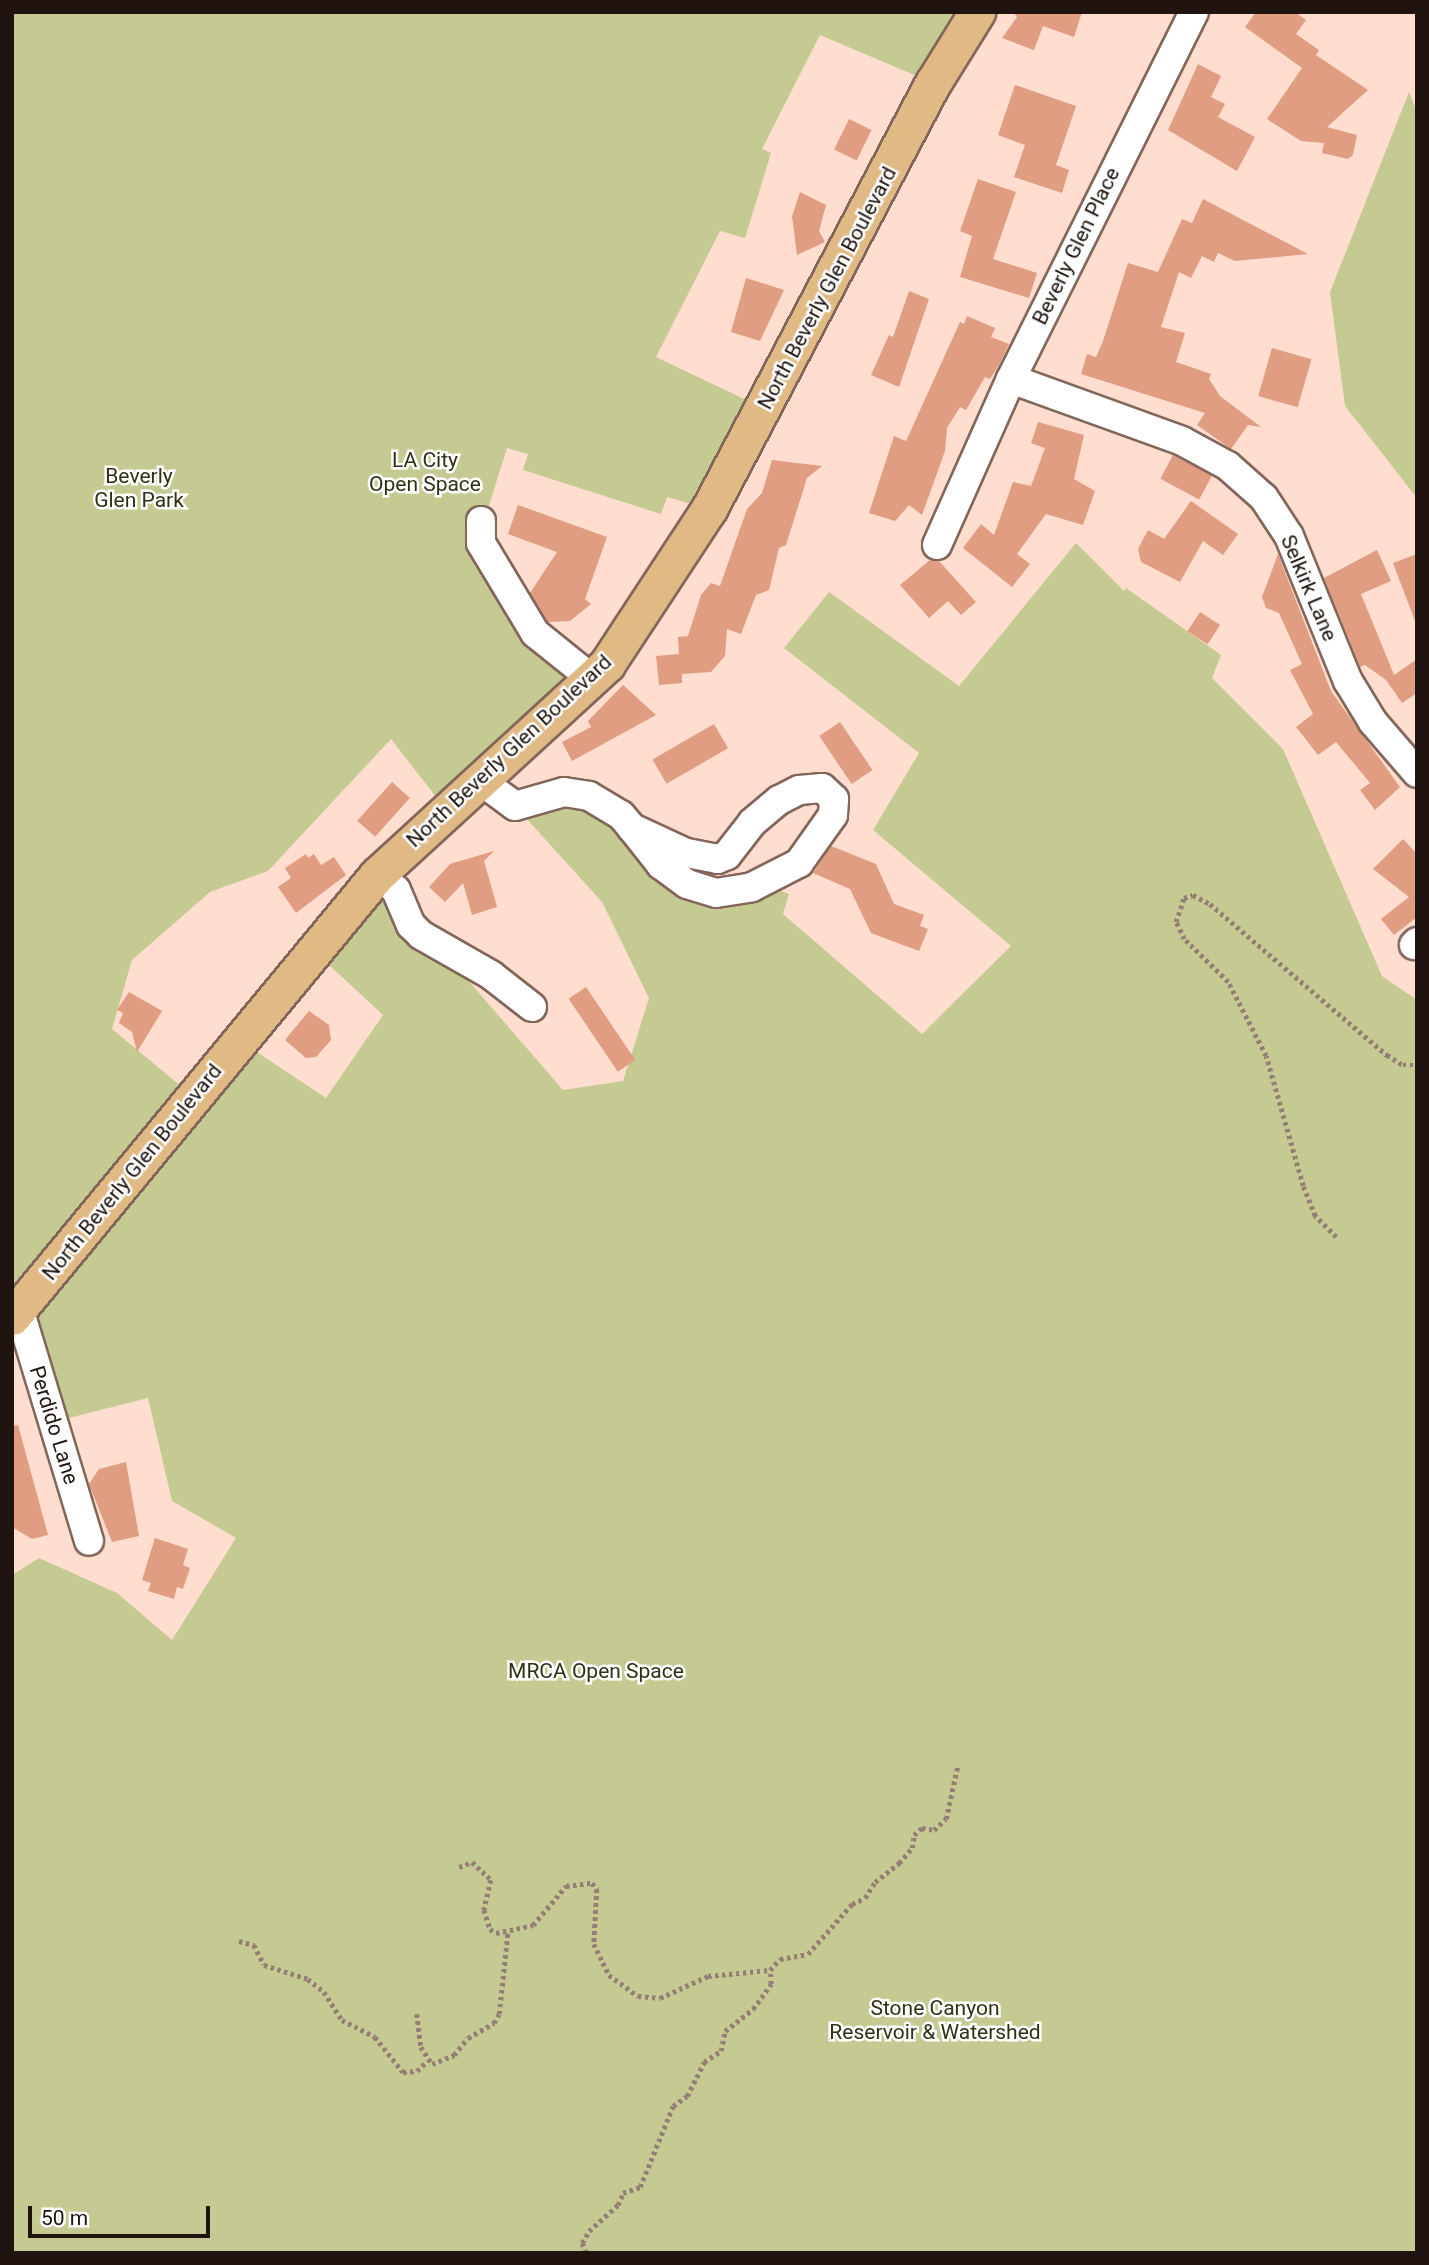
<!DOCTYPE html>
<html>
<head>
<meta charset="utf-8">
<style>
  body { margin:0 }
  #map { position:relative; width:1429px; height:2265px; overflow:hidden; background:#ffddcf; font-family:Roboto,sans-serif }
  div>[style] { position:absolute }
  [style*='--x'] { left:calc(var(--x)*1px); top:calc(var(--y)*1px); width:calc(var(--w)*1px); rotate:calc(var(--a)*1deg) }
  .green>* { inset:0; background:#c5ca92 }
  .building>* { inset:0; background:#e09d81; transform-origin:0 0 }
  .path>* { height:4.5px; margin-top:-2.25px; transform-origin:0; background:repeating-linear-gradient(90deg,#957e74 0 3.5px,transparent 0 7px) }
  .roads { filter:drop-shadow(2px 0 #83665a) drop-shadow(-2px 0 #83665a) drop-shadow(0 2px #83665a) drop-shadow(0 -2px #83665a) }
  .minor>* { height:28px; margin:-14px; padding:0 14px; transform-origin:14px; border-radius:14px; background:#fff }
  .major>* { height:35px; margin:-17.5px; padding:0 17.5px; transform-origin:17.5px; border-radius:17.5px; background:#e0b985 }
  span { translate:-50% -50%; white-space:nowrap; text-align:center; line-height:1.15; -webkit-text-stroke:5px #fff; paint-order:stroke }
  .street-label { font-size:21px; color:#1f140f }
  .park-label { font-size:21px; color:#2f3113 }
  .frame { position:absolute; inset:0; border:14px solid #1f140f; pointer-events:none }
  .scale { position:absolute; left:28px; top:2206px; width:182px; height:32px; box-sizing:border-box; border:4px solid #1f140f; border-top:0; padding-left:9px; font-size:21px; line-height:24px; white-space:nowrap; color:#1f140f; -webkit-text-stroke:5px #fff; paint-order:stroke }
</style>
</head>
<body>
<div id="map">
  <div class="green">
    <div style="clip-path:polygon(12px 12px,977px 12px,933px 83px,820px 35px,762px 149px,771px 153px,745px 238px,720px 231px,656px 357px,763px 408px,709px 509px,667px 497px,661px 514px,523px 470px,528px 454px,507px 448px,477px 544px,531px 642px,578px 692px,447px 811px,391px 739px,268px 871px,210px 892px,132px 960px,112px 1029px,194px 1097px,240px 1041px,326px 1098px,383px 1015px,314px 951px,377px 875px,563px 1090px,623px 1081px,649px 998px,602px 902px,515px 806px,589px 796px,687px 884px,764px 885px,789px 894px,783px 914px,922px 1034px,1011px 946px,873px 830px,919px 753px,784px 648px,829px 592px,959px 686px,1076px 543px,1124px 591px,1126px 588px,1221px 655px,1212px 678px,1283px 749px,1382px 976px,1417px 1000px,1417px 2253px,12px 2253px,12px 1575px,39px 1558px,117px 1593px,172px 1640px,236px 1538px,172px 1501px,148px 1398px,53px 1422px,12px 1317px)"></div>
    <div style="clip-path:polygon(1409px 92px,1417px 112px,1417px 498px,1345px 406px,1330px 292px)"></div>
  </div>
  <div class="building">
    <div style="clip-path:polygon(1013px 12px,1082px 12px,1074px 37px,1043px 26px,1034px 50px,1002px 38px,1017px 17px)"></div>
    <div style="clip-path:polygon(1256px 12px,1295px 12px,1306px 20px,1296px 34px,1319px 50px,1316px 55px,1368px 90px,1327px 127px,1357px 135px,1353px 155px,1348px 159px,1322px 153px,1324px 143px,1301px 141px,1267px 119px,1302px 68px,1245px 27px)"></div>
    <div style="clip-path:polygon(1198px 64px,1221px 76px,1211px 97px,1225px 104px,1218px 117px,1255px 137px,1237px 171px,1168px 130px)"></div>
    <div style="clip-path:polygon(1015px 85px,1076px 106px,1056px 165px,1069px 170px,1062px 193px,1014px 177px,1025px 145px,998px 135px)"></div>
    <div style="left:849px;top:119px;width:25px;height:34px;rotate:26deg"></div>
    <div style="clip-path:polygon(978px 179px,1016px 192px,993px 259px,1037px 273px,1029px 298px,960px 277px,972px 236px,960px 231px)"></div>
    <div style="clip-path:polygon(800px 192px,826px 205px,819px 231px,825px 242px,797px 255px,792px 216px)"></div>
    <div style="clip-path:polygon(1203px 199px,1308px 254px,1235px 261px,1218px 253px,1214px 262px,1202px 256px,1191px 278px,1179px 272px,1161px 327px,1185px 333px,1176px 362px,1211px 374px,1209px 379px,1220px 396px,1261px 427px,1248px 425px,1231px 449px,1197px 425px,1205px 413px,1081px 374px,1087px 354px,1096px 357px,1103px 341px,1128px 263px,1158px 272px,1182px 219px,1192px 223px)"></div>
    <div style="clip-path:polygon(746px 278px,784px 290px,760px 341px,731px 332px)"></div>
    <div style="clip-path:polygon(909px 291px,929px 299px,899px 387px,871px 375px,889px 335px,893px 337px)"></div>
    <div style="clip-path:polygon(967px 316px,995px 328px,991px 337px,1009px 344px,999px 365px,990px 379px,985px 377px,966px 410px,960px 407px,947px 428px,945px 451px,922px 515px,909px 505px,895px 521px,869px 513px,894px 436px,906px 441px,960px 322px,964px 324px)"></div>
    <div style="left:1272px;top:348px;width:41px;height:50px;rotate:16deg"></div>
    <div style="clip-path:polygon(1038px 422px,1084px 435px,1074px 479px,1095px 491px,1083px 525px,1046px 514px,1017px 554px,1030px 564px,1012px 587px,963px 548px,981px 524px,994px 535px,1013px 482px,1031px 486px,1045px 448px,1031px 443px)"></div>
    <div style="left:1173px;top:455px;width:44px;height:27px;rotate:28deg"></div>
    <div style="clip-path:polygon(772px 460px,822px 466px,807px 478px,786px 545px,779px 548px,769px 590px,756px 595px,741px 634px,727px 629px,725px 656px,711px 672px,682px 674px,682px 683px,659px 685px,656px 656px,679px 654px,678px 637px,688px 636px,701px 595px,711px 583px,720px 586px,747px 509px,762px 493px)"></div>
    <div style="clip-path:polygon(1191px 501px,1238px 534px,1223px 555px,1203px 541px,1180px 582px,1141px 562px,1138px 549px,1148px 530px,1164px 539px)"></div>
    <div style="clip-path:polygon(518px 505px,607px 537px,585px 599px,591px 604px,570px 621px,548px 622px,530px 593px,557px 552px,508px 534px)"></div>
    <div style="clip-path:polygon(1377px 550px,1391px 581px,1361px 594px,1394px 675px,1417px 659px,1417px 693px,1402px 703px,1386px 680px,1365px 665px,1360px 667px,1324px 578px)"></div>
    <div style="clip-path:polygon(1278px 554px,1331px 691px,1400px 787px,1375px 810px,1360px 790px,1370px 783px,1336px 742px,1318px 755px,1296px 727px,1313px 714px,1290px 670px,1302px 664px,1279px 613px,1266px 608px,1262px 597px)"></div>
    <div style="clip-path:polygon(1417px 554px,1417px 621px,1415px 621px,1393px 563px)"></div>
    <div style="clip-path:polygon(930px 560px,939px 561px,976px 602px,961px 615px,948px 601px,929px 618px,900px 585px)"></div>
    <div style="left:1200px;top:612px;width:24px;height:23px;rotate:33deg"></div>
    <div style="clip-path:polygon(623px 685px,656px 715px,572px 761px,562px 742px,591px 727px,588px 721px)"></div>
    <div style="left:840px;top:722px;width:58px;height:25px;rotate:56deg"></div>
    <div style="left:714px;top:724px;width:28px;height:71px;rotate:60deg"></div>
    <div style="left:392px;top:782px;width:24px;height:52px;rotate:42deg"></div>
    <div style="clip-path:polygon(1403px 839px,1417px 854px,1417px 917px,1394px 935px,1381px 919px,1409px 897px,1373px 869px)"></div>
    <div style="clip-path:polygon(831px 846px,876px 864px,894px 904px,924px 915px,920px 926px,928px 929px,919px 951px,871px 933px,850px 889px,813px 873px)"></div>
    <div style="clip-path:polygon(494px 851px,484px 861px,497px 907px,472px 915px,463px 883px,445px 902px,429px 887px,450px 864px)"></div>
    <div style="clip-path:polygon(306px 854px,308px 858px,314px 854px,321px 865px,334px 857px,346px 875px,296px 913px,278px 887px,291px 878px,285px 868px)"></div>
    <div style="left:586px;top:987px;width:88px;height:21px;rotate:56deg"></div>
    <div style="clip-path:polygon(129px 992px,162px 1011px,137px 1052px,132px 1032px,119px 1023px,123px 1013px,117px 1010px)"></div>
    <div style="clip-path:polygon(309px 1011px,329px 1025px,331px 1040px,316px 1057px,306px 1058px,285px 1040px)"></div>
    <div style="clip-path:polygon(18px 1425px,48px 1535px,32px 1539px,12px 1527px,12px 1426px)"></div>
    <div style="clip-path:polygon(126px 1462px,139px 1536px,112px 1542px,89px 1484px,99px 1469px)"></div>
    <div style="clip-path:polygon(155px 1538px,188px 1549px,183px 1565px,190px 1568px,183px 1589px,177px 1587px,174px 1599px,148px 1591px,151px 1583px,142px 1580px)"></div>
  </div>
  <div class="path">
    <div style="--x:1336;--y:1237;--w:30;--a:-135"></div>
    <div style="--x:1315;--y:1216;--w:32;--a:-112"></div>
    <div style="--x:1303;--y:1186;--w:135;--a:-105.9"></div>
    <div style="--x:1266;--y:1056;--w:83;--a:-117.2"></div>
    <div style="--x:1228;--y:982;--w:62;--a:-135.7"></div>
    <div style="--x:1184;--y:939;--w:19;--a:-115"></div>
    <div style="--x:1176;--y:922;--w:25;--a:-72"></div>
    <div style="--x:1184;--y:898;--w:9;--a:-18"></div>
    <div style="--x:1193;--y:895;--w:19;--a:28"></div>
    <div style="--x:1210;--y:904;--w:233;--a:40.5"></div>
    <div style="--x:1387;--y:1055;--w:19;--a:32"></div>
    <div style="--x:1403;--y:1065;--w:14;--a:0"></div>
    <div style="--x:459;--y:1867;--w:14;--a:-21"></div>
    <div style="--x:472;--y:1862;--w:26;--a:43"></div>
    <div style="--x:491;--y:1880;--w:31;--a:103"></div>
    <div style="--x:484;--y:1910;--w:20;--a:72"></div>
    <div style="--x:490;--y:1929;--w:7;--a:34"></div>
    <div style="--x:496;--y:1933;--w:38;--a:-12"></div>
    <div style="--x:533;--y:1925;--w:51;--a:-49.8"></div>
    <div style="--x:566;--y:1886;--w:26;--a:-7"></div>
    <div style="--x:592;--y:1883;--w:8;--a:50"></div>
    <div style="--x:597;--y:1889;--w:55;--a:93.1"></div>
    <div style="--x:594;--y:1944;--w:34;--a:64"></div>
    <div style="--x:609;--y:1975;--w:36;--a:36"></div>
    <div style="--x:638;--y:1996;--w:22;--a:5"></div>
    <div style="--x:660;--y:1998;--w:53;--a:-24.6"></div>
    <div style="--x:708;--y:1976;--w:61;--a:-5.6"></div>
    <div style="--x:239;--y:1941;--w:16;--a:15"></div>
    <div style="--x:254;--y:1945;--w:22;--a:63"></div>
    <div style="--x:264;--y:1965;--w:46;--a:17.7"></div>
    <div style="--x:308;--y:1979;--w:21;--a:39"></div>
    <div style="--x:324;--y:1992;--w:33;--a:57"></div>
    <div style="--x:342;--y:2020;--w:37;--a:27"></div>
    <div style="--x:375;--y:2037;--w:45;--a:51.3"></div>
    <div style="--x:403;--y:2072;--w:14;--a:-4"></div>
    <div style="--x:417;--y:2071;--w:14;--a:-45"></div>
    <div style="--x:417;--y:2014;--w:33;--a:83"></div>
    <div style="--x:421;--y:2047;--w:20;--a:57"></div>
    <div style="--x:432;--y:2064;--w:24;--a:-22"></div>
    <div style="--x:454;--y:2055;--w:22;--a:-51"></div>
    <div style="--x:468;--y:2038;--w:30;--a:-30"></div>
    <div style="--x:494;--y:2023;--w:10;--a:-61"></div>
    <div style="--x:499;--y:2014;--w:84;--a:-83.9"></div>
    <div style="--x:586;--y:2253;--w:11;--a:-112"></div>
    <div style="--x:582;--y:2243;--w:14;--a:-60"></div>
    <div style="--x:589;--y:2231;--w:39;--a:-42"></div>
    <div style="--x:618;--y:2205;--w:13;--a:-67"></div>
    <div style="--x:623;--y:2193;--w:18;--a:-19"></div>
    <div style="--x:640;--y:2187;--w:87;--a:-67.8"></div>
    <div style="--x:673;--y:2106;--w:17;--a:-36"></div>
    <div style="--x:687;--y:2096;--w:38;--a:-63"></div>
    <div style="--x:704;--y:2062;--w:20;--a:-33"></div>
    <div style="--x:721;--y:2051;--w:20;--a:-79"></div>
    <div style="--x:725;--y:2031;--w:36;--a:-38"></div>
    <div style="--x:753;--y:2009;--w:31;--a:-54"></div>
    <div style="--x:771;--y:1984;--w:14;--a:-94"></div>
    <div style="--x:770;--y:1970;--w:15;--a:-48"></div>
    <div style="--x:780;--y:1959;--w:28;--a:-10"></div>
    <div style="--x:808;--y:1954;--w:67;--a:-48.7"></div>
    <div style="--x:852;--y:1904;--w:14;--a:-25"></div>
    <div style="--x:865;--y:1898;--w:19;--a:-58"></div>
    <div style="--x:875;--y:1882;--w:31;--a:-38"></div>
    <div style="--x:899;--y:1863;--w:20;--a:-49"></div>
    <div style="--x:912;--y:1848;--w:13;--a:-81"></div>
    <div style="--x:914;--y:1835;--w:11;--a:-41"></div>
    <div style="--x:922;--y:1828;--w:12;--a:9"></div>
    <div style="--x:934;--y:1830;--w:16;--a:-43"></div>
    <div style="--x:946;--y:1819;--w:56;--a:-77.7"></div>
  </div>
  <div class="roads">
    <div class="minor">
      <div style="--x:1011;--y:379;--w:182;--a:19.9"></div>
      <div style="--x:1182;--y:441;--w:52;--a:28.5"></div>
      <div style="--x:1228;--y:466;--w:48;--a:41.6"></div>
      <div style="--x:1264;--y:498;--w:45;--a:56.7"></div>
      <div style="--x:1289;--y:536;--w:157;--a:67.9"></div>
      <div style="--x:1348;--y:681;--w:48;--a:58.6"></div>
      <div style="--x:1373;--y:722;--w:67;--a:49.2"></div>
      <div style="--x:481;--y:521;--w:22;--a:90"></div>
      <div style="--x:481;--y:543;--w:105;--a:59"></div>
      <div style="--x:535;--y:633;--w:72;--a:38.8"></div>
      <div style="--x:937;--y:545;--w:182;--a:-66"></div>
      <div style="--x:1011;--y:379;--w:410;--a:-63.5"></div>
      <div style="--x:481;--y:781;--w:42;--a:36.3"></div>
      <div style="--x:515;--y:806;--w:51;--a:-15.9"></div>
      <div style="--x:564;--y:792;--w:25;--a:9"></div>
      <div style="--x:589;--y:796;--w:37;--a:31"></div>
      <div style="--x:621;--y:815;--w:17;--a:50"></div>
      <div style="--x:632;--y:828;--w:47;--a:51.9"></div>
      <div style="--x:661;--y:865;--w:32;--a:36"></div>
      <div style="--x:687;--y:884;--w:30;--a:17"></div>
      <div style="--x:716;--y:893;--w:36;--a:-9"></div>
      <div style="--x:752;--y:887;--w:53;--a:-27.1"></div>
      <div style="--x:799;--y:863;--w:59;--a:-54.7"></div>
      <div style="--x:833;--y:815;--w:16;--a:-86"></div>
      <div style="--x:834;--y:799;--w:16;--a:-137"></div>
      <div style="--x:822;--y:788;--w:23;--a:175"></div>
      <div style="--x:799;--y:790;--w:22;--a:153"></div>
      <div style="--x:779;--y:800;--w:35;--a:140"></div>
      <div style="--x:752;--y:823;--w:41;--a:128"></div>
      <div style="--x:727;--y:855;--w:10;--a:156"></div>
      <div style="--x:718;--y:859;--w:33;--a:-169"></div>
      <div style="--x:686;--y:853;--w:60;--a:-155.2"></div>
      <div style="--x:377;--y:875;--w:24;--a:38"></div>
      <div style="--x:396;--y:890;--w:38;--a:67"></div>
      <div style="--x:411;--y:925;--w:14;--a:45"></div>
      <div style="--x:421;--y:935;--w:81;--a:29.7"></div>
      <div style="--x:491;--y:975;--w:52;--a:38"></div>
      <div style="--x:1414;--y:945;--w:4;--a:-45"></div>
      <div style="--x:19;--y:1309;--w:242;--a:73.2"></div>
    </div>
    <div class="major">
      <div style="--x:12;--y:1317;--w:573;--a:-50.45"></div>
      <div style="--x:377;--y:875;--w:312;--a:-42.5"></div>
      <div style="--x:607;--y:664;--w:186;--a:-56.7"></div>
      <div style="--x:709;--y:509;--w:481;--a:-62.3"></div>
      <div style="--x:933;--y:83;--w:84;--a:-58.2"></div>
    </div>
  </div>
  <div class="street-label">
    <span style="left:1076px;top:246px;rotate:-64deg">Beverly Glen Place</span>
    <span style="left:827px;top:288px;rotate:-62deg">North Beverly Glen Boulevard</span>
    <span style="left:1309px;top:588px;rotate:67deg">Selkirk Lane</span>
    <span style="left:509px;top:751px;rotate:-43deg">North Beverly Glen Boulevard</span>
    <span style="left:132px;top:1172px;rotate:-51deg">North Beverly Glen Boulevard</span>
    <span style="left:54px;top:1425px;rotate:73deg">Perdido Lane</span>
  </div>
  <div class="park-label">
    <span style="left:425px;top:472px">LA City<br>Open Space</span>
    <span style="left:139px;top:488px">Beverly<br>Glen Park</span>
    <span style="left:596px;top:1671px">MRCA Open Space</span>
    <span style="left:935px;top:2020px">Stone Canyon<br>Reservoir &amp; Watershed</span>
  </div>
  <div class="frame"></div>
  <div class="scale">50 m</div>
</div>
</body>
</html>
